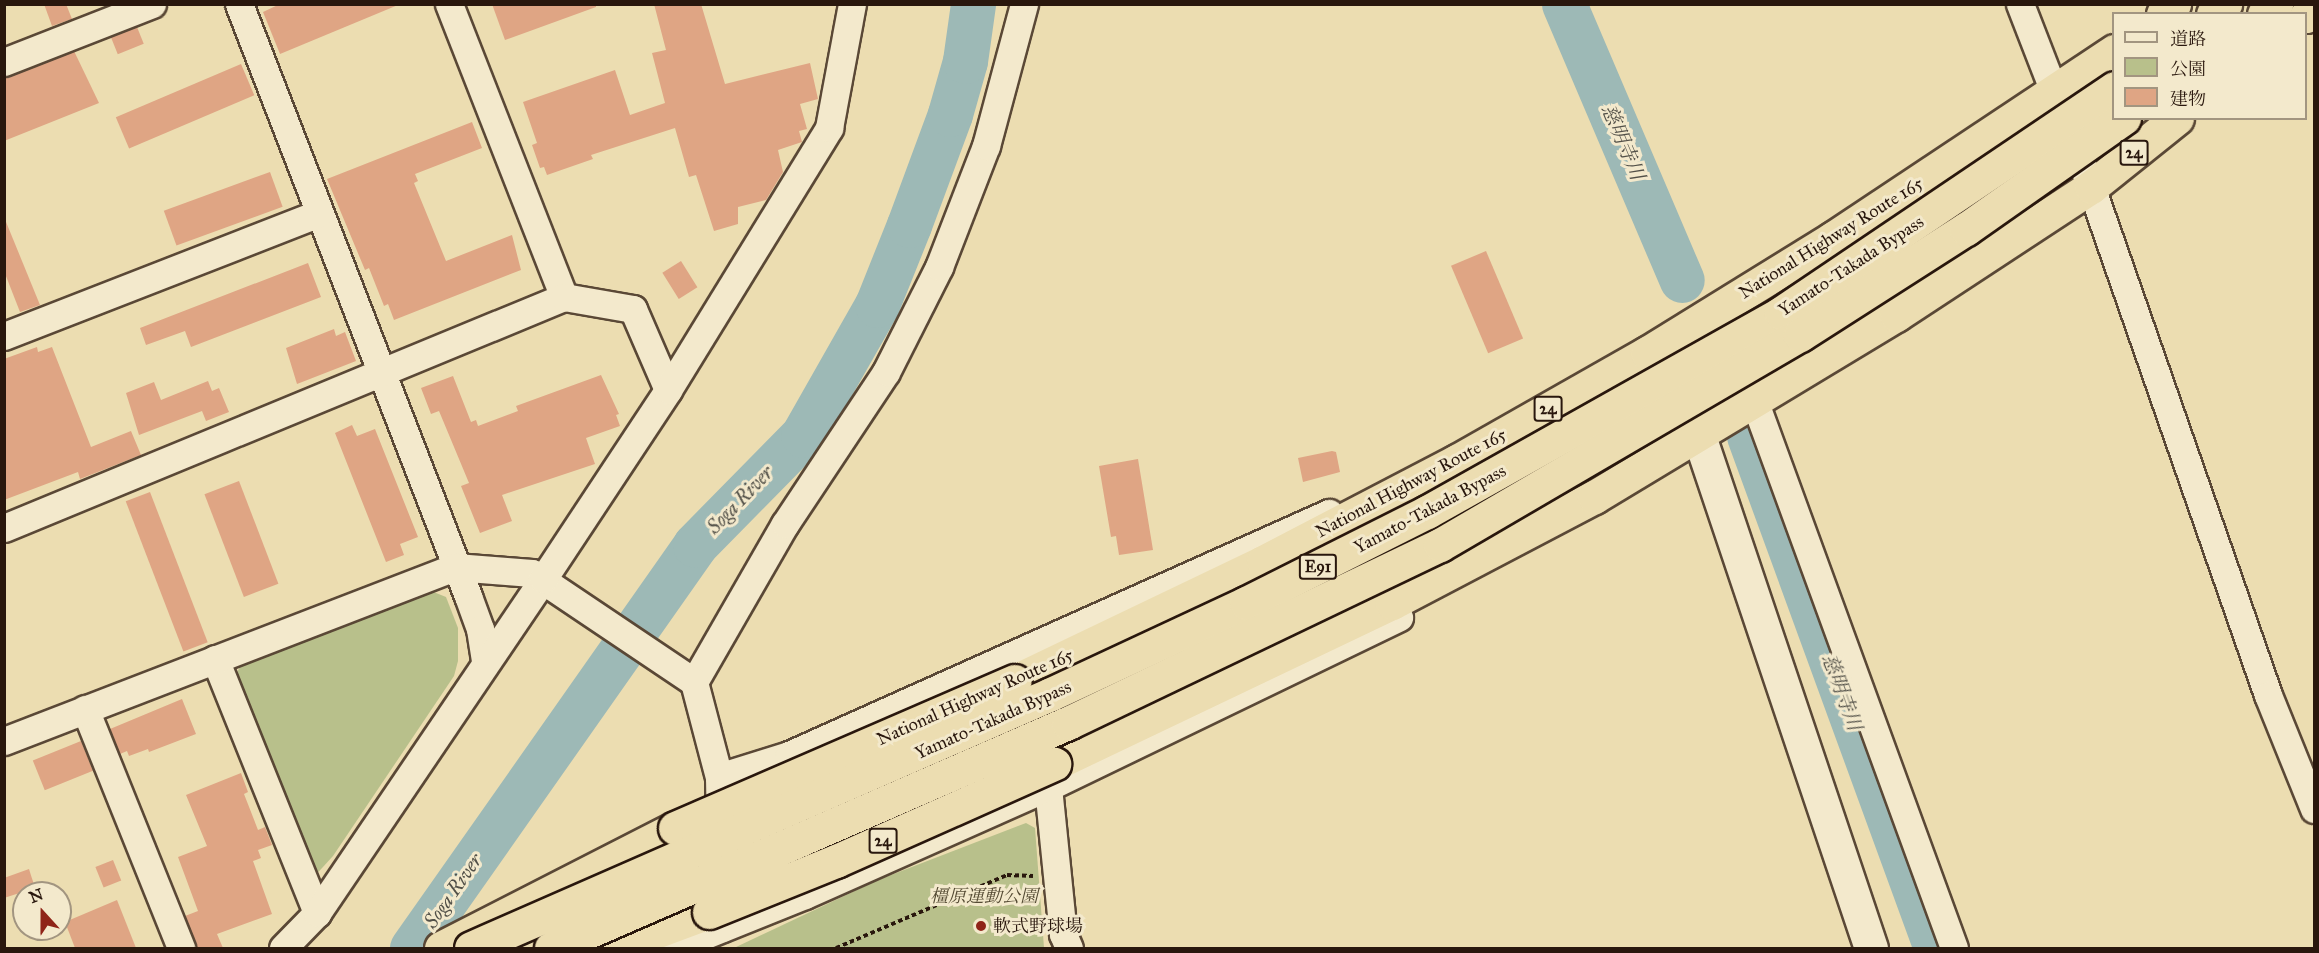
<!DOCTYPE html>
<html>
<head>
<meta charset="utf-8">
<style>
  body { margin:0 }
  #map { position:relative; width:2319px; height:953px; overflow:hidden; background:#ecddb1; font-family:"IM FELL Great Primer","Noto Serif JP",serif }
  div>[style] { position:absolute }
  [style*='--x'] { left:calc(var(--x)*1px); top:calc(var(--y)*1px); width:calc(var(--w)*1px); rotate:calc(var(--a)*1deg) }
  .green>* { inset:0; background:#b8c08b }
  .river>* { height:45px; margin:-22.5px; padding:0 22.5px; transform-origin:22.5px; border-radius:22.5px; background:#9db9b6 }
  .building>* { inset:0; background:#dfa584; transform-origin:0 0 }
  .path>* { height:4px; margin-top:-2px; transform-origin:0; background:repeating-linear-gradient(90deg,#29170d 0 4.5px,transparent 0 7.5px) }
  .roads { filter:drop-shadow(2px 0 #5a4836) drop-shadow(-2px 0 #5a4836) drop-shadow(0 2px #5a4836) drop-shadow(0 -2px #5a4836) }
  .street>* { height:27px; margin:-13.5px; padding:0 13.5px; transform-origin:13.5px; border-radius:13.5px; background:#f3e9cc }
  .secondary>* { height:33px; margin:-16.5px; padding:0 16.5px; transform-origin:16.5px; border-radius:16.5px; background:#f3e9cc }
  .highway>* { height:33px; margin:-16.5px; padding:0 16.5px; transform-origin:16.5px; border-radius:16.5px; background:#ecddb1 }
  .bridges { filter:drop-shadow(2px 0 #29170d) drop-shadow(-2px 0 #29170d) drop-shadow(0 2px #29170d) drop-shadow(0 -2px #29170d) }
  .highway-bridge>* { height:33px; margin:-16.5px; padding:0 16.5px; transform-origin:16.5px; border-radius:16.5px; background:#ecddb1 }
  .dots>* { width:16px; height:16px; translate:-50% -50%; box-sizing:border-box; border:3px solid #f3e9cc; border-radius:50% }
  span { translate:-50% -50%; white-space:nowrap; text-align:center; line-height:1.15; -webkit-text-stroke:6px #f3e9cc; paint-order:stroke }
  .shield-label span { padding:2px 4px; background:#f3e9cc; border:2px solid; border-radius:4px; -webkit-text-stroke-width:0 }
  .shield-label { font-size:16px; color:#29170d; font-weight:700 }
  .street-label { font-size:18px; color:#29170d }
  .park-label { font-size:18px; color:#544a33; font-style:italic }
  .poi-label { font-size:18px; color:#29170d }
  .left { translate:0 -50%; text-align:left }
  .water-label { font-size:20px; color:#525048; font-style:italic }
  .frame { position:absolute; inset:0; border:6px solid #29170d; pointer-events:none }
  .legend { position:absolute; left:2112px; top:12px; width:195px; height:108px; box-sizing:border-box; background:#f3e9cc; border:2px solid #a29580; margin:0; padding:8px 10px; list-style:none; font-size:18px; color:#29170d }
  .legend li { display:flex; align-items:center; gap:12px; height:30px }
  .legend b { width:30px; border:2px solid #a29580 }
  .north { position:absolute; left:12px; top:881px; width:60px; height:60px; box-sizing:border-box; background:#f3e9cc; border:2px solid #a29580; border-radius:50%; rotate:339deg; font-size:16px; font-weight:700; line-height:24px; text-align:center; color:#29170d }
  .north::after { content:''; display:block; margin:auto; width:21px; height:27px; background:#8f2418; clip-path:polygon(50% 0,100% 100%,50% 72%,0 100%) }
</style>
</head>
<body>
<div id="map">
  <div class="green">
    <div style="clip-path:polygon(426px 589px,446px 597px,458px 628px,458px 661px,454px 676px,333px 856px,312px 879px,233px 680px,242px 663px)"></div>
    <div style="clip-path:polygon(1026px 823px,1035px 828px,1044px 948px,734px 948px,878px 880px)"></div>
  </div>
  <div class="river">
    <div style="--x:1564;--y:4;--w:300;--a:66.9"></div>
    <div style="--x:1749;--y:436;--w:545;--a:69.94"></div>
    <div style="--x:412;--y:948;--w:492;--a:-54.9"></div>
    <div style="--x:695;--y:545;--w:154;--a:-45.5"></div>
    <div style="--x:803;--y:435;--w:150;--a:-60.4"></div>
    <div style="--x:877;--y:305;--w:86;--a:-68.2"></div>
    <div style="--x:909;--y:225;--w:118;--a:-69.7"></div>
    <div style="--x:950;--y:114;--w:55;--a:-74.2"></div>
    <div style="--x:965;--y:61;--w:58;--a:-82"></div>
  </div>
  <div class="building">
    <div style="clip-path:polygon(44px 4px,66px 4px,72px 19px,52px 26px)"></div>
    <div style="clip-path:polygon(280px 4px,398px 4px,398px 5px,280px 54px,263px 12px)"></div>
    <div style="clip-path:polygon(492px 4px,596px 4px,596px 7px,505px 40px)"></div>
    <div style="clip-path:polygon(654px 4px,701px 4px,725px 84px,810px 63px,818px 99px,800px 104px,807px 129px,799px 131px,802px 142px,778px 150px,783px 172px,766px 200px,738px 207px,738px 224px,714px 231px,696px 175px,689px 177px,675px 128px,591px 155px,593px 159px,547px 175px,544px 167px,540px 168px,532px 145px,537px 143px,523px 102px,615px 70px,630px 115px,665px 103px,652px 53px,666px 50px)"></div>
    <div style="left:137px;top:27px;width:18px;height:28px;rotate:68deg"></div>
    <div style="clip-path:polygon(74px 51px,99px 103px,4px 141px,4px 77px)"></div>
    <div style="left:241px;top:64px;width:34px;height:136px;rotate:67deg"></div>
    <div style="clip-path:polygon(472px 122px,482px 148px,415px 174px,418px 181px,414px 183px,446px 261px,512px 235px,521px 270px,394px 320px,388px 304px,384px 306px,369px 268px,365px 270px,327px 179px)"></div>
    <div style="left:270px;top:172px;width:37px;height:113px;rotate:70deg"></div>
    <div style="clip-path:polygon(4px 217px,40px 305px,20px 312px,4px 271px)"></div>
    <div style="left:1486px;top:251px;width:95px;height:38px;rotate:67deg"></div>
    <div style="left:681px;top:261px;width:31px;height:22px;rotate:58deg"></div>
    <div style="clip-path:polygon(308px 263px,321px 297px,191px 347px,185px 331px,146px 345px,140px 328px)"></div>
    <div style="clip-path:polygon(334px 329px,336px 336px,345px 332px,356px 361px,297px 384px,286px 348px)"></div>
    <div style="clip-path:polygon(37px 347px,38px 352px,52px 347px,91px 447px,131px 431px,141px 455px,80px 479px,78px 472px,4px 500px,4px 359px)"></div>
    <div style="clip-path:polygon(601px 375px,619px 414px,616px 415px,620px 426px,586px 438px,595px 464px,502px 495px,512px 521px,480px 533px,461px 486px,469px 483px,439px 411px,431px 414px,421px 388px,453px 376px,471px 422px,476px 420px,478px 426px,518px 411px,516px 406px)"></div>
    <div style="clip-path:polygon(208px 381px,212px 391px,219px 388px,229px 412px,206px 421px,202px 411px,139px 435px,126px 393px,154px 382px,161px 400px)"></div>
    <div style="clip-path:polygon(352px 425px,357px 436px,375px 429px,418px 537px,400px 544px,404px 555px,386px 562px,335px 433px)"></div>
    <div style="clip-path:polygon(1332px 451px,1336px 452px,1340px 472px,1303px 482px,1298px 458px)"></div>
    <div style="clip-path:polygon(1138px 459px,1153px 550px,1119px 555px,1116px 536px,1111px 537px,1099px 466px)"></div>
    <div style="left:239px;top:481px;width:110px;height:37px;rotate:69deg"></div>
    <div style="left:150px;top:492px;width:161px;height:26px;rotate:69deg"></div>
    <div style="clip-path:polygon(182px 699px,196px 734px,149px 752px,148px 749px,129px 756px,127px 751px,120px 754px,110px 729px)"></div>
    <div style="left:81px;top:741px;width:32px;height:52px;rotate:68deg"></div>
    <div style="clip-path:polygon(241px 773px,248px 792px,244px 794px,258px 830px,265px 827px,272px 845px,258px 850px,261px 858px,253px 861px,272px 914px,217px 934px,223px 948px,196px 948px,185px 916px,198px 911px,178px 857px,207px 846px,186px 795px)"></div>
    <div style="left:113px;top:860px;width:22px;height:19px;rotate:68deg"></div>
    <div style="clip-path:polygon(29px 869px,35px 888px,4px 898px,4px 878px)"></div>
    <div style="clip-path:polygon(117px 900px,136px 948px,75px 948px,65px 922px)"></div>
  </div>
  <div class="path">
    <div style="--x:836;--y:948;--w:186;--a:-23.1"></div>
    <div style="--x:1007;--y:875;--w:26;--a:2"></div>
  </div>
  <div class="roads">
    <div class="street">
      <div style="--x:239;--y:4;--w:635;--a:68.85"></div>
      <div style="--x:468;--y:596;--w:35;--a:70"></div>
      <div style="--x:480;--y:629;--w:33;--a:81"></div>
      <div style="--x:449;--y:4;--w:315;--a:68.6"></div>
      <div style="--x:2020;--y:4;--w:196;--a:68.8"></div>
      <div style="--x:2091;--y:187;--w:538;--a:70.79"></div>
      <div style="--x:2268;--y:695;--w:123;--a:68"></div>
      <div style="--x:4;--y:62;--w:159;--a:-21.4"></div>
      <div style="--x:4;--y:336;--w:338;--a:-21.3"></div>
      <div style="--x:1754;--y:400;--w:583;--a:69.95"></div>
      <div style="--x:4;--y:528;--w:606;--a:-22.42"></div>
      <div style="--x:564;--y:297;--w:70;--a:9.9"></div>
      <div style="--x:633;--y:309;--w:88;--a:66.6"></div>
      <div style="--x:215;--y:659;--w:274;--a:68.1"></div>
      <div style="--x:694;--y:682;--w:182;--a:-60.1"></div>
      <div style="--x:785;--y:524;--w:182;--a:-56.4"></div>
      <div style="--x:886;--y:372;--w:118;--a:-63.2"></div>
      <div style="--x:939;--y:267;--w:130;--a:-68.8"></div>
      <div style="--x:986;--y:146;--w:147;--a:-75"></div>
      <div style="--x:85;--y:709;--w:258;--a:68.1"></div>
      <div style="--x:4;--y:741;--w:483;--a:-21.1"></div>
      <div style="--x:455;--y:567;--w:77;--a:4.5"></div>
      <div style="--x:532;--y:573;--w:195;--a:33.9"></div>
      <div style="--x:694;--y:682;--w:98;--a:75.3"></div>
      <div style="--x:719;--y:777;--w:51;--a:88.9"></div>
      <div style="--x:719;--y:777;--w:73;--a:-17.4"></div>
      <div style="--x:789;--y:755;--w:592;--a:-24.14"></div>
      <div style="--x:1048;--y:787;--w:148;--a:84.2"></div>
      <div style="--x:1063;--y:934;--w:15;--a:67"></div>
      <div style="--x:722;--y:887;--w:41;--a:90"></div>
      <div style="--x:283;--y:948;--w:49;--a:-45.8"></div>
      <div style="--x:317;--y:913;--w:403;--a:-55.9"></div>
      <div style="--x:543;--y:579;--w:227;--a:-56.5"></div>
      <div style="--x:668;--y:390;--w:308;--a:-58.4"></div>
      <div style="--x:829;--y:128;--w:126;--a:-79.5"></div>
      <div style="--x:673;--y:948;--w:142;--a:-21.9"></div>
      <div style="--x:805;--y:895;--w:266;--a:-24"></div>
      <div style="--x:1048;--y:787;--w:390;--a:-25.8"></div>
    </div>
    <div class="secondary">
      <div style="--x:1699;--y:436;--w:540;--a:71.43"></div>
    </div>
    <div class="highway">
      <div style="--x:2163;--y:14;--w:15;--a:-42"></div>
      <div style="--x:2213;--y:14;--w:16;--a:-40"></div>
      <div style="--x:2264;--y:14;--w:16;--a:-40"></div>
      <div style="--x:2306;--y:16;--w:11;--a:-41"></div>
      <div style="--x:1015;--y:681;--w:275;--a:-25.6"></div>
      <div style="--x:1263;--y:562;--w:219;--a:-27.5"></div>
      <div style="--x:1457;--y:461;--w:219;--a:-29.6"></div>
      <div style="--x:1647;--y:353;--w:219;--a:-31.7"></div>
      <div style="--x:1833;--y:238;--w:338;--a:-33.6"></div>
      <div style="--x:1054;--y:764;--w:374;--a:-25.5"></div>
      <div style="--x:1392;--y:603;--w:228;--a:-27.7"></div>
      <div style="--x:1594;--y:497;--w:353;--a:-31.1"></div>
      <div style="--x:1896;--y:315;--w:233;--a:-33.3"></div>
      <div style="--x:2091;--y:187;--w:110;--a:-38.7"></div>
      <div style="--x:441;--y:948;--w:263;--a:-27.1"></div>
      <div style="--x:612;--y:948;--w:103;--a:-20.4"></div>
    </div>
  </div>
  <div class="bridges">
    <div class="highway-bridge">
      <div style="--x:675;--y:828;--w:370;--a:-23.4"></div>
      <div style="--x:709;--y:912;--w:137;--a:-21.9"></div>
      <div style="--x:836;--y:861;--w:239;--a:-24"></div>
      <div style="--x:471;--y:948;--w:633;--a:-23.65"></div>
      <div style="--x:1051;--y:694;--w:215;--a:-25"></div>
      <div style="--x:1246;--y:603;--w:203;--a:-26.7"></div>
      <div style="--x:1427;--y:512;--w:406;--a:-29.3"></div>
      <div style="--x:1781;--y:313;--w:402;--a:-34"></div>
      <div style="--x:551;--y:948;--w:564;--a:-23.52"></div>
      <div style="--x:1068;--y:723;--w:412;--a:-25.6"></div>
      <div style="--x:1440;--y:545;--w:417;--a:-30.3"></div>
      <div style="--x:1800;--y:335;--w:197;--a:-32.6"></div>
      <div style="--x:1966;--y:229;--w:193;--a:-35.1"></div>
    </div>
  </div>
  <div class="dots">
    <div style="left:981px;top:926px;background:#8f2418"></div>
  </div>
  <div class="shield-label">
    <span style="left:2134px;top:153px">24</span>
    <span style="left:1548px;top:409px">24</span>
    <span style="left:1318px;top:567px">E91</span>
    <span style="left:883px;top:841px">24</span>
  </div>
  <div class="street-label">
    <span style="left:1831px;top:238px;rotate:-32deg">National Highway Route 165</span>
    <span style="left:1851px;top:266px;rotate:-33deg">Yamato-Takada Bypass</span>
    <span style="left:1411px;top:483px;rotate:-28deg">National Highway Route 165</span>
    <span style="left:1430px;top:509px;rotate:-28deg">Yamato-Takada Bypass</span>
    <span style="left:975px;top:697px;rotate:-24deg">National Highway Route 165</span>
    <span style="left:993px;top:720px;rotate:-24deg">Yamato-Takada Bypass</span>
  </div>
  <div class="park-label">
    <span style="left:984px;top:896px">橿原運動公園</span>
  </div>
  <div class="poi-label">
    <span class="left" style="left:993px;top:926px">軟式野球場</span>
  </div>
  <div class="water-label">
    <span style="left:1623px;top:142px;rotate:67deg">慈明寺川</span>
    <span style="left:740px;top:500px;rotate:-46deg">Soga River</span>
    <span style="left:1842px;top:692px;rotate:70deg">慈明寺川</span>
    <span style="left:453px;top:891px;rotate:-55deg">Soga River</span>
  </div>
  <div class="frame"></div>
  <ul class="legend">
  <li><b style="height:8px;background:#f3e9cc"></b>道路</li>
  <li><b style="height:16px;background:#b8c08b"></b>公園</li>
  <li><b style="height:16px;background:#dfa584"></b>建物</li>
  </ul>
  <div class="north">N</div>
</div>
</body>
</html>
